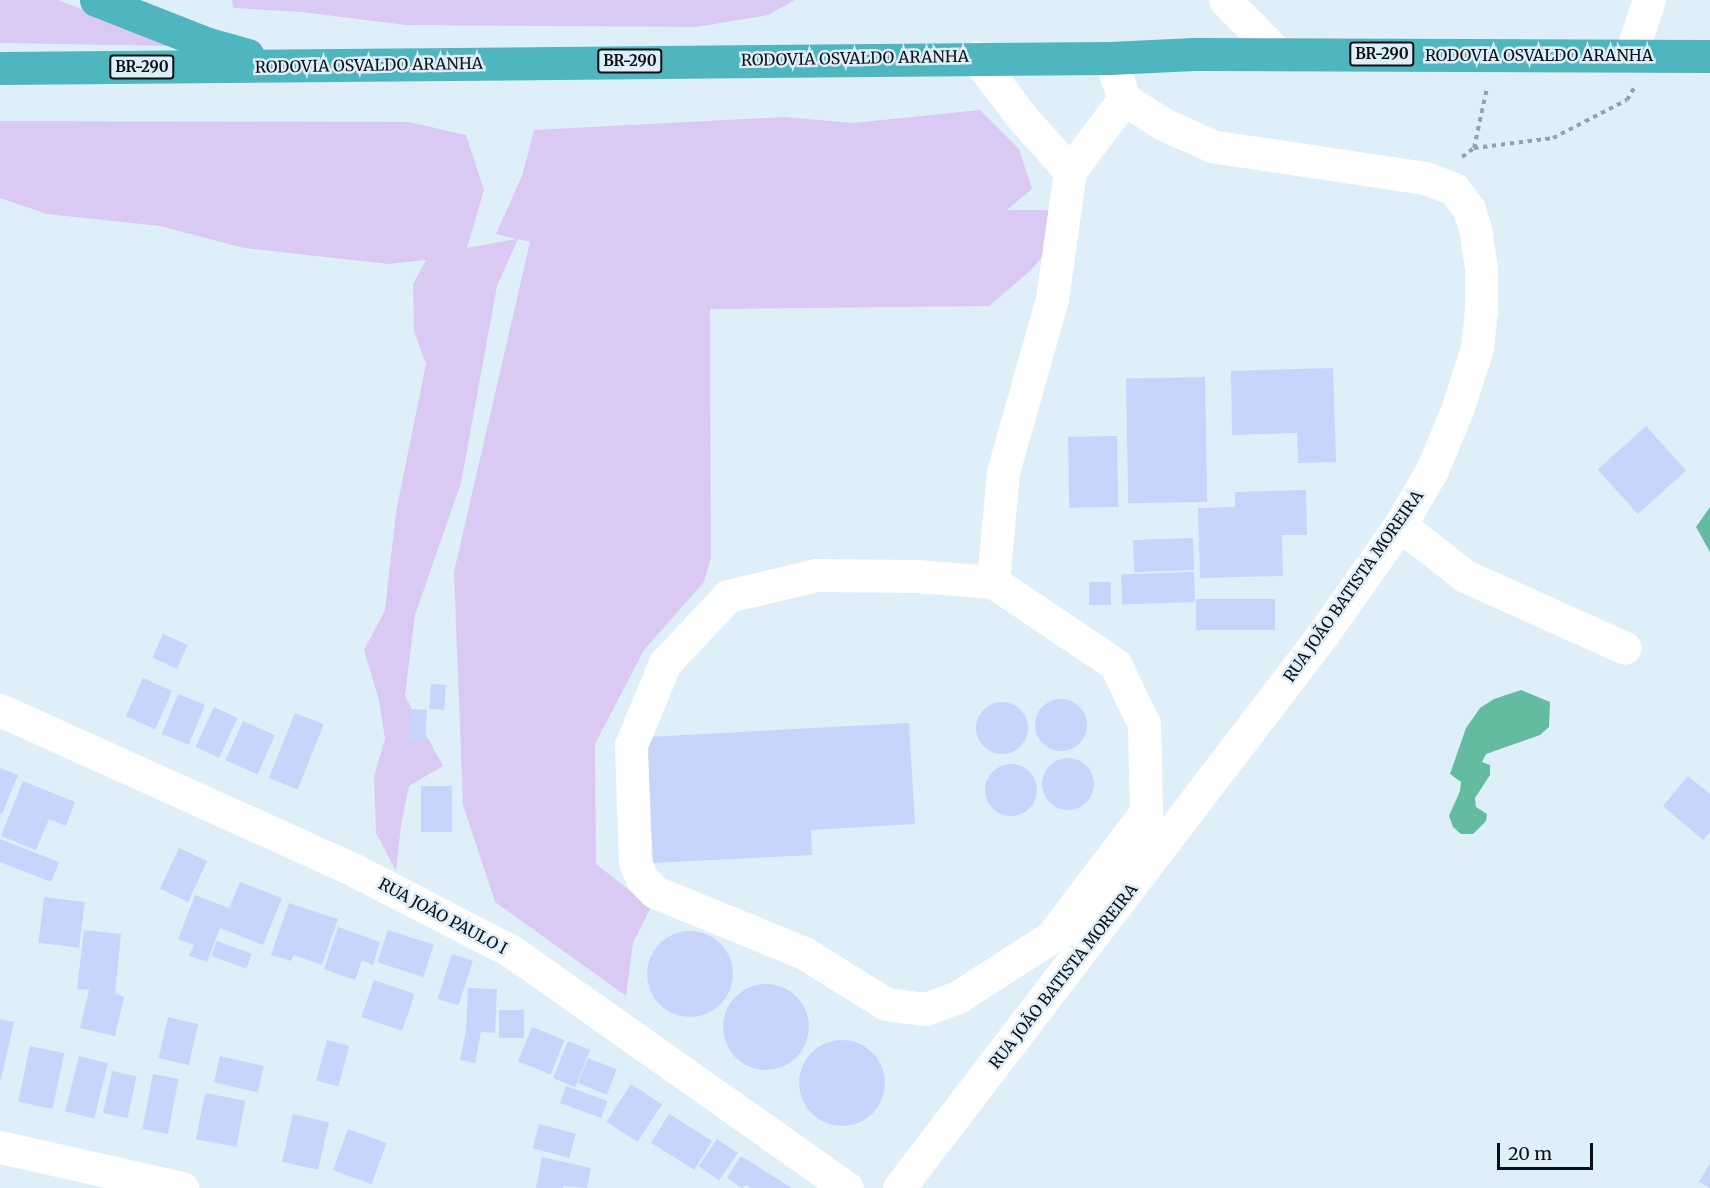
<!DOCTYPE html>
<html>
<head>
<meta charset="utf-8">
<style>
  body { margin:0 }
  #map { position:relative; width:1710px; height:1188px; overflow:hidden; background:#dfeffa; font-family:Merriweather,serif }
  div>[style] { position:absolute }
  [style*='--x'] { left:calc(var(--x)*1px); top:calc(var(--y)*1px); width:calc(var(--w)*1px); rotate:calc(var(--a)*1deg) }
  .green>* { inset:0; background:#dac9f2 }
  .water>* { inset:0; background:#64bca0 }
  .building>* { inset:0; background:#c7d4fc; transform-origin:0 0 }
  .round { border-radius:50% }
  .path>* { height:4px; margin-top:-2px; transform-origin:0; background:repeating-linear-gradient(90deg,#94a1a9 0 4.5px,transparent 0 9px) }
  .minor>* { height:33px; margin:-16.5px; padding:0 16.5px; transform-origin:16.5px; border-radius:16.5px; background:#fff }
  .highway>* { height:33px; margin:-16.5px; padding:0 16.5px; transform-origin:16.5px; border-radius:16.5px; background:#4fb6c0 }
  span { translate:-50% -50%; white-space:nowrap; text-align:center; line-height:1.15; -webkit-text-stroke:5px #dfeffa; paint-order:stroke }
  .shield-label span { padding:2px 4px; background:#dfeffa; border:2px solid; border-radius:4px; -webkit-text-stroke-width:0 }
  .shield-label { font-size:15px; color:#0a1013; font-weight:700 }
  .street-label { font-size:16px; color:#0a1013 }
  .scale { position:absolute; left:1497px; top:1143px; width:96px; height:27px; box-sizing:border-box; border:3px solid #0a1013; border-top:0; padding-left:8px; font-size:18px; line-height:21px; white-space:nowrap; color:#0a1013; -webkit-text-stroke:4px #dfeffa; paint-order:stroke }
</style>
</head>
<body>
<div id="map">
  <div class="green">
    <div style="clip-path:polygon(0 0,58px 0,177px 46px,0 43px)"></div>
    <div style="clip-path:polygon(232px 0,795px 0,768px 15px,696px 27px,406px 25px,302px 12px,233px 8px)"></div>
    <div style="clip-path:polygon(980px 110px,1019px 149px,1032px 189px,1007px 210px,1052px 210px,1055px 242px,1030px 271px,989px 306px,710px 309px,711px 557px,704px 582px,644px 650px,595px 744px,596px 864px,651px 907px,633px 943px,626px 996px,495px 902px,463px 805px,454px 572px,530px 242px,518px 239px,497px 286px,461px 483px,415px 615px,405px 696px,443px 766px,409px 786px,401px 825px,396px 871px,376px 833px,374px 776px,385px 739px,379px 700px,364px 650px,385px 610px,396px 512px,426px 364px,414px 331px,413px 284px,426px 260px,388px 264px,244px 248px,160px 226px,47px 214px,0 198px,0 121px,409px 122px,466px 135px,484px 190px,467px 248px,516px 239px,496px 234px,522px 176px,534px 130px,784px 117px,853px 123px)"></div>
  </div>
  <div class="water">
    <div style="clip-path:polygon(1710px 507px,1710px 552px,1696px 527px)"></div>
    <div style="clip-path:polygon(1521px 690px,1550px 702px,1549px 727px,1540px 735px,1486px 754px,1482px 762px,1490px 765px,1490px 775px,1475px 798px,1476px 807px,1487px 814px,1486px 821px,1473px 834px,1461px 834px,1453px 827px,1449px 816px,1460px 791px,1461px 782px,1450px 774px,1466px 728px,1480px 708px,1494px 699px)"></div>
  </div>
  <div class="building">
    <div style="clip-path:polygon(1333px 368px,1336px 462px,1298px 463px,1297px 433px,1232px 435px,1231px 371px)"></div>
    <div style="left:1205px;top:377px;width:125px;height:79px;rotate:89deg"></div>
    <div style="left:1646px;top:426px;width:60px;height:65px;rotate:48deg"></div>
    <div style="left:1117px;top:436px;width:71px;height:49px;rotate:89deg"></div>
    <div style="clip-path:polygon(1306px 490px,1307px 535px,1282px 535px,1283px 576px,1200px 578px,1198px 508px,1235px 507px,1235px 492px)"></div>
    <div style="left:1193px;top:538px;width:32px;height:60px;rotate:88deg"></div>
    <div style="left:1194px;top:572px;width:30px;height:73px;rotate:88deg"></div>
    <div style="left:1111px;top:582px;width:23px;height:22px;rotate:90deg"></div>
    <div style="left:1275px;top:599px;width:31px;height:79px;rotate:90deg"></div>
    <div style="left:163px;top:634px;width:27px;height:26px;rotate:24deg"></div>
    <div style="left:143px;top:678px;width:32px;height:42px;rotate:24deg"></div>
    <div style="left:431px;top:684px;width:15px;height:25px;rotate:4deg"></div>
    <div style="left:178px;top:694px;width:29px;height:43px;rotate:22deg"></div>
    <div class="round" style="left:1035px;top:699px;width:52px;height:52px"></div>
    <div class="round" style="left:976px;top:702px;width:52px;height:52px"></div>
    <div style="left:214px;top:707px;width:26px;height:44px;rotate:25deg"></div>
    <div style="left:411px;top:709px;width:16px;height:32px;rotate:4deg"></div>
    <div style="left:295px;top:713px;width:31px;height:70px;rotate:22deg"></div>
    <div style="left:243px;top:721px;width:35px;height:43px;rotate:24deg"></div>
    <div style="clip-path:polygon(909px 723px,915px 824px,811px 830px,812px 855px,653px 863px,647px 737px)"></div>
    <div class="round" style="left:1042px;top:758px;width:52px;height:52px"></div>
    <div class="round" style="left:985px;top:764px;width:52px;height:52px"></div>
    <div style="clip-path:polygon(0 768px,18px 775px,2px 814px,0 813px)"></div>
    <div style="clip-path:polygon(1688px 776px,1710px 794px,1710px 832px,1703px 840px,1663px 806px)"></div>
    <div style="clip-path:polygon(23px 781px,75px 802px,66px 826px,49px 819px,36px 850px,1px 836px)"></div>
    <div style="left:421px;top:786px;width:31px;height:46px"></div>
    <div style="clip-path:polygon(0 839px,59px 862px,51px 882px,0 862px)"></div>
    <div style="left:179px;top:848px;width:31px;height:45px;rotate:25deg"></div>
    <div style="clip-path:polygon(240px 882px,282px 898px,263px 945px,220px 928px,207px 962px,189px 956px,194px 945px,178px 939px,195px 895px,229px 908px)"></div>
    <div style="left:44px;top:897px;width:41px;height:46px;rotate:7deg"></div>
    <div style="clip-path:polygon(289px 903px,338px 919px,322px 965px,294px 955px,291px 961px,271px 955px)"></div>
    <div style="clip-path:polygon(338px 927px,380px 942px,373px 965px,362px 960px,355px 980px,324px 969px)"></div>
    <div style="clip-path:polygon(84px 930px,121px 934px,115px 993px,124px 997px,115px 1036px,80px 1028px,89px 990px,77px 989px)"></div>
    <div style="left:388px;top:930px;width:48px;height:34px;rotate:18deg"></div>
    <div class="round" style="left:647px;top:931px;width:86px;height:86px"></div>
    <div style="left:217px;top:941px;width:37px;height:16px;rotate:20deg"></div>
    <div style="left:452px;top:954px;width:22px;height:47px;rotate:18deg"></div>
    <div style="left:374px;top:980px;width:43px;height:39px;rotate:19deg"></div>
    <div class="round" style="left:723px;top:984px;width:86px;height:86px"></div>
    <div style="clip-path:polygon(468px 988px,497px 989px,495px 1033px,481px 1032px,475px 1063px,460px 1060px,466px 1031px)"></div>
    <div style="left:524px;top:1010px;width:28px;height:25px;rotate:90deg"></div>
    <div style="left:168px;top:1017px;width:31px;height:42px;rotate:13deg"></div>
    <div style="clip-path:polygon(0 1019px,14px 1022px,1px 1079px,0 1079px)"></div>
    <div style="left:532px;top:1027px;width:35px;height:37px;rotate:22deg"></div>
    <div style="left:327px;top:1040px;width:23px;height:42px;rotate:15deg"></div>
    <div class="round" style="left:799px;top:1040px;width:86px;height:86px"></div>
    <div style="left:568px;top:1041px;width:24px;height:40px;rotate:22deg"></div>
    <div style="left:30px;top:1046px;width:35px;height:57px;rotate:12deg"></div>
    <div style="left:79px;top:1056px;width:30px;height:57px;rotate:14deg"></div>
    <div style="left:220px;top:1056px;width:45px;height:27px;rotate:13deg"></div>
    <div style="left:588px;top:1058px;width:31px;height:27px;rotate:22deg"></div>
    <div style="left:112px;top:1071px;width:25px;height:43px;rotate:12deg"></div>
    <div style="left:153px;top:1074px;width:26px;height:56px;rotate:11deg"></div>
    <div style="left:631px;top:1084px;width:37px;height:45px;rotate:33deg"></div>
    <div style="left:566px;top:1086px;width:44px;height:18px;rotate:20deg"></div>
    <div style="left:205px;top:1093px;width:41px;height:47px;rotate:11deg"></div>
    <div style="left:293px;top:1114px;width:37px;height:49px;rotate:13deg"></div>
    <div style="left:669px;top:1114px;width:51px;height:34px;rotate:32deg"></div>
    <div style="left:539px;top:1124px;width:38px;height:25px;rotate:15deg"></div>
    <div style="left:348px;top:1129px;width:41px;height:44px;rotate:20deg"></div>
    <div style="left:717px;top:1139px;width:25px;height:33px;rotate:34deg"></div>
    <div style="clip-path:polygon(741px 1156px,792px 1188px,751px 1188px,746px 1185px,742px 1188px,727px 1178px)"></div>
    <div style="clip-path:polygon(542px 1157px,591px 1168px,587px 1188px,563px 1186px,563px 1188px,536px 1188px)"></div>
    <div style="clip-path:polygon(1710px 1163px,1710px 1188px,1699px 1182px)"></div>
  </div>
  <div class="path">
    <div style="--x:1474;--y:148;--w:80;--a:-7.2"></div>
    <div style="--x:1553;--y:138;--w:83;--a:-27.2"></div>
    <div style="--x:1627;--y:100;--w:14;--a:-60"></div>
    <div style="--x:1462;--y:157;--w:15;--a:-37"></div>
    <div style="--x:1474;--y:148;--w:61;--a:-77.8"></div>
  </div>
  <div class="minor">
    <div style="--x:1225;--y:0;--w:76;--a:45.5"></div>
    <div style="--x:1630;--y:56;--w:59;--a:-71.3"></div>
    <div style="--x:976;--y:57;--w:81;--a:52.6"></div>
    <div style="--x:1025;--y:121;--w:67;--a:48"></div>
    <div style="--x:1400;--y:525;--w:83;--a:38.1"></div>
    <div style="--x:1465;--y:576;--w:175;--a:24.2"></div>
    <div style="--x:816;--y:575;--w:101;--a:0.6"></div>
    <div style="--x:917;--y:576;--w:76;--a:4.5"></div>
    <div style="--x:993;--y:582;--w:147;--a:33.9"></div>
    <div style="--x:1115;--y:664;--w:67;--a:64.2"></div>
    <div style="--x:1144;--y:724;--w:88;--a:88.7"></div>
    <div style="--x:1146;--y:812;--w:157;--a:127.2"></div>
    <div style="--x:1051;--y:937;--w:111;--a:147.2"></div>
    <div style="--x:958;--y:997;--w:35;--a:160"></div>
    <div style="--x:925;--y:1009;--w:39;--a:-173"></div>
    <div style="--x:886;--y:1004;--w:97;--a:-148.1"></div>
    <div style="--x:804;--y:953;--w:161;--a:-157.7"></div>
    <div style="--x:655;--y:892;--w:18;--a:-135"></div>
    <div style="--x:642;--y:879;--w:18;--a:-112"></div>
    <div style="--x:635;--y:862;--w:117;--a:-92"></div>
    <div style="--x:631;--y:745;--w:89;--a:-67.5"></div>
    <div style="--x:665;--y:663;--w:92;--a:-46.8"></div>
    <div style="--x:728;--y:596;--w:90;--a:-13.4"></div>
    <div style="--x:993;--y:582;--w:110;--a:-84.8"></div>
    <div style="--x:1003;--y:472;--w:180;--a:-74.2"></div>
    <div style="--x:1052;--y:299;--w:129;--a:-82"></div>
    <div style="--x:1070;--y:171;--w:90;--a:-53.1"></div>
    <div style="--x:0;--y:710;--w:391;--a:24.3"></div>
    <div style="--x:356;--y:871;--w:174;--a:27.3"></div>
    <div style="--x:511;--y:951;--w:411;--a:35.2"></div>
    <div style="--x:0;--y:1147;--w:187;--a:12.7"></div>
    <div style="--x:899;--y:1188;--w:698;--a:-52.57"></div>
    <div style="--x:1323;--y:634;--w:133;--a:-54.8"></div>
    <div style="--x:1400;--y:525;--w:64;--a:-59.8"></div>
    <div style="--x:1432;--y:470;--w:65;--a:-67.4"></div>
    <div style="--x:1457;--y:410;--w:65;--a:-72.1"></div>
    <div style="--x:1477;--y:348;--w:37;--a:-84"></div>
    <div style="--x:1481;--y:311;--w:43;--a:-90"></div>
    <div style="--x:1481;--y:268;--w:40;--a:-98.5"></div>
    <div style="--x:1475;--y:228;--w:20;--a:-108"></div>
    <div style="--x:1469;--y:209;--w:25;--a:-127"></div>
    <div style="--x:1454;--y:189;--w:31;--a:-159"></div>
    <div style="--x:1425;--y:178;--w:215;--a:-171.5"></div>
    <div style="--x:1212;--y:146;--w:54;--a:-155.8"></div>
    <div style="--x:1163;--y:124;--w:46;--a:-147.3"></div>
    <div style="--x:1124;--y:99;--w:43;--a:-108.9"></div>
  </div>
  <div class="highway">
    <div style="--x:96;--y:0;--w:120;--a:21.4"></div>
    <div style="--x:208;--y:44;--w:41;--a:15.4"></div>
    <div style="--x:0;--y:68;--w:1110;--a:-0.52"></div>
    <div style="--x:1110;--y:58;--w:84;--a:-2.7"></div>
    <div style="--x:1194;--y:54;--w:516;--a:0.22"></div>
  </div>
  <div class="shield-label">
    <span style="left:1382px;top:54px">BR-290</span>
    <span style="left:630px;top:61px">BR-290</span>
    <span style="left:142px;top:67px">BR-290</span>
  </div>
  <div class="street-label">
    <span style="left:1539px;top:55px">RODOVIA OSVALDO ARANHA</span>
    <span style="left:855px;top:58px;rotate:-1deg">RODOVIA OSVALDO ARANHA</span>
    <span style="left:369px;top:65px;rotate:-1deg">RODOVIA OSVALDO ARANHA</span>
    <span style="left:1353px;top:586px;rotate:-55deg">RUA JOÃO BATISTA MOREIRA</span>
    <span style="left:443px;top:916px;rotate:28deg">RUA JOÃO PAULO I</span>
    <span style="left:1063px;top:976px;rotate:-52deg">RUA JOÃO BATISTA MOREIRA</span>
  </div>
  <div class="scale">20 m</div>
</div>
</body>
</html>
